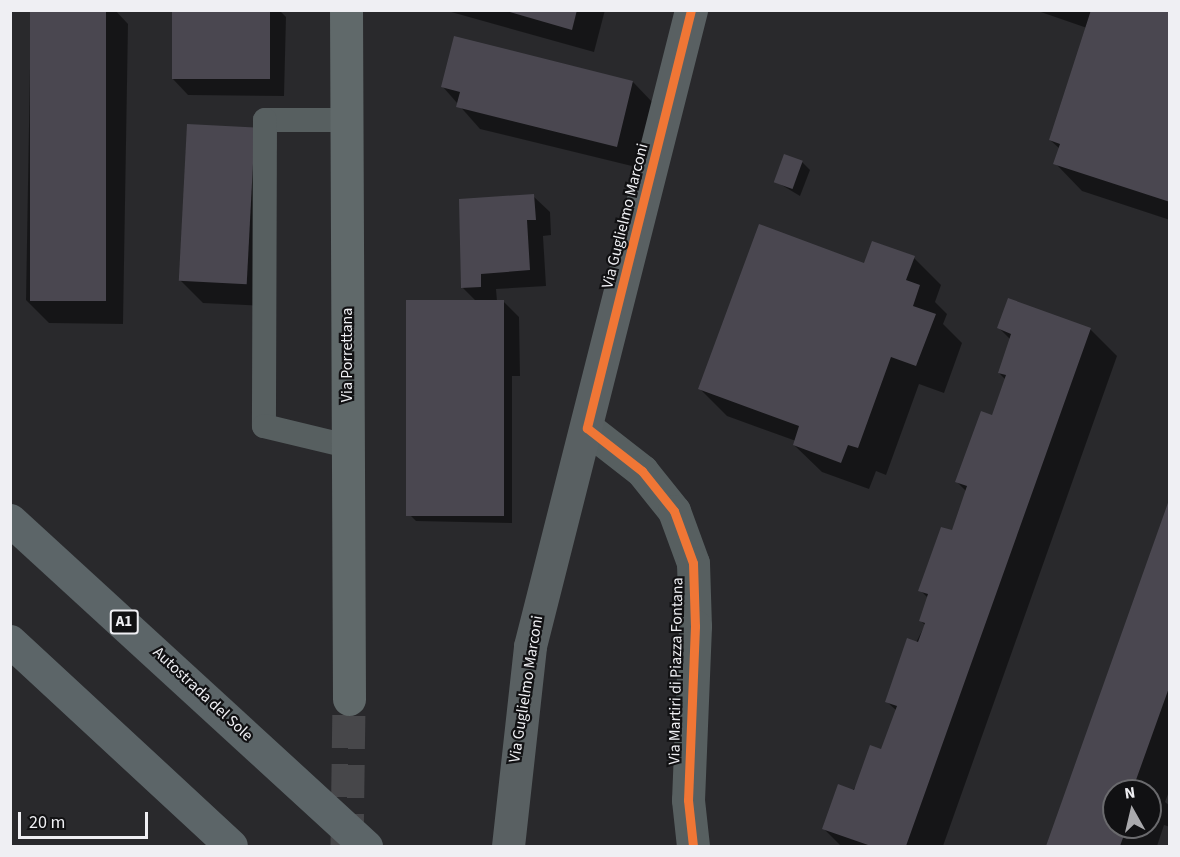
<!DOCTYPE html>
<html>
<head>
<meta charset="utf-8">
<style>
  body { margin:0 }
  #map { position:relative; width:1180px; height:857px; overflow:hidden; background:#29292c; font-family:"Source Sans 3",sans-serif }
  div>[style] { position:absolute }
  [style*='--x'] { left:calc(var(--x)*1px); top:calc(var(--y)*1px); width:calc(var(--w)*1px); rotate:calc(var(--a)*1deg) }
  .shadow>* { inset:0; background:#0007 }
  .building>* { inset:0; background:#4a4750; transform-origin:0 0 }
  .primary-tunnel>* { height:33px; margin-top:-16.5px; transform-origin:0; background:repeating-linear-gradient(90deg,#47474a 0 33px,transparent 0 49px) }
  .service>* { height:24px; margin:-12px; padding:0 12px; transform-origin:12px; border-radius:12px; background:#575f60 }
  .minor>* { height:33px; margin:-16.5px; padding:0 16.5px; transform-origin:16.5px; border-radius:16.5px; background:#575f60 }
  .secondary>* { height:33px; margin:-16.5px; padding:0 16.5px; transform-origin:16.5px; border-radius:16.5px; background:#596062 }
  .primary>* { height:33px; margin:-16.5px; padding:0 16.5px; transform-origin:16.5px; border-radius:16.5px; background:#60696a }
  .motorway>* { height:33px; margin:-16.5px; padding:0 16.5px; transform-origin:16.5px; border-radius:16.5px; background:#5c6568 }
  .cycleway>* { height:9px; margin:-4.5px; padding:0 4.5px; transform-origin:4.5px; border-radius:4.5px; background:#f07635 }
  span { translate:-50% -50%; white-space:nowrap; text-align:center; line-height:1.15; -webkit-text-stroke:4.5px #111113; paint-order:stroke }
  .shield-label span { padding:2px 4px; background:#111113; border:2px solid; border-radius:4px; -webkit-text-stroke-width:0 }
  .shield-label { font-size:15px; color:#efeff3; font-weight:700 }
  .street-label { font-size:16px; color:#efeff3 }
  .frame { position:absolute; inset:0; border:12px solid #efeff3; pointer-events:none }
  .north { position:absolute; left:1102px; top:779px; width:60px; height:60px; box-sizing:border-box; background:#111113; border:2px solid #6a6a6d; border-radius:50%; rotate:352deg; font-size:16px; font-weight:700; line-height:24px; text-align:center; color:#efeff3 }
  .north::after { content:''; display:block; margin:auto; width:21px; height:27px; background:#aaaaad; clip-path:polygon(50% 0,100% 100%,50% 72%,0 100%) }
  .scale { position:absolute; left:18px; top:812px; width:130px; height:27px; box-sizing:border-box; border:3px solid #efeff3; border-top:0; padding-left:8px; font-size:18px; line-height:21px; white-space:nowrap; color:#efeff3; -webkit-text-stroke:4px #111113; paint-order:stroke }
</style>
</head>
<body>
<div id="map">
  <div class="shadow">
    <div style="clip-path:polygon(31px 10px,115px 10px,128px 24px,123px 324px,49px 323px,26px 300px)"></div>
    <div style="clip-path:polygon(173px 10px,279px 10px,286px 17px,284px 96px,188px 95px,172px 78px)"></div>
    <div style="clip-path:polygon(444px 10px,605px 10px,594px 52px)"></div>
    <div style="clip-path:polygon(1035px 10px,1170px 10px,1170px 220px,1082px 191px,1055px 163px,1060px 149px,1050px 140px,1087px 28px)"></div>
    <div style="clip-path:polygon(633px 82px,655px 105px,640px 168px,480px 129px,443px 87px)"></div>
    <div style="clip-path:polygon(255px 129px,277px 151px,269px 306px,203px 303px,180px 280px)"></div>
    <div style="clip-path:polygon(802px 162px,810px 170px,800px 196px,775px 181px)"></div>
    <div style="clip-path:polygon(533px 196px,550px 212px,551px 235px,543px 236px,546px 286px,496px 289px,497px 301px,503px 301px,519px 317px,520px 376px,512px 376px,512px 523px,416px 521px,408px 513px,477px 302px,462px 287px)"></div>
    <div style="clip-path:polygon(914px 258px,941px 285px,935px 302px,947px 314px,943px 324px,962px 343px,944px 393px,919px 384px,886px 475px,876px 471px,869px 489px,822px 472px,794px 445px,796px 441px,727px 416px,700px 389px,864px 265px)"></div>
    <div style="clip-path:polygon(999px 328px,1090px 329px,1117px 356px,943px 846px,841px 846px,824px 829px,882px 751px,897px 711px,886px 701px,925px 625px,920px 620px,928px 598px,920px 590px,953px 532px,967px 492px,957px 482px,993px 417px,1006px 380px,999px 373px,1011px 340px)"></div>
    <div style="clip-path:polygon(evenodd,1170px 503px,1170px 789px,1165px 802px,1170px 806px,1170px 827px,1164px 825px,1157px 846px,1047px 846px,1170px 503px,1114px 791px,1150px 791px,1150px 827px,1114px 827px,1114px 791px)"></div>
  </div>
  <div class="building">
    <div style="left:30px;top:10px;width:76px;height:291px"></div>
    <div style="left:172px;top:10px;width:98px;height:69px"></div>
    <div style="clip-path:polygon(503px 10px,577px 10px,572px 30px)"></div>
    <div style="clip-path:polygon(1091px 10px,1170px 10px,1170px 202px,1053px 164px,1060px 144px,1049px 140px)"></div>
    <div style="clip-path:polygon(454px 36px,633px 81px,617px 147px,456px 107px,460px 92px,441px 87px)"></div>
    <div style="left:187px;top:124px;width:68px;height:157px;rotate:3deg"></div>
    <div style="left:784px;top:154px;width:20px;height:30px;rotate:20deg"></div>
    <div style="clip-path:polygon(534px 194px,536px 220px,527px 220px,530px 270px,481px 274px,481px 287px,461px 288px,459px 199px)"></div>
    <div style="clip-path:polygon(759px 224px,864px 263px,872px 241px,915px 256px,906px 280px,920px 285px,913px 306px,936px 314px,916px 366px,891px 357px,858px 448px,848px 445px,841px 463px,793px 445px,799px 426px,698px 389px)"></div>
    <div style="clip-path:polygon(1008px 298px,1091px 328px,906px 846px,871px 846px,822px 829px,838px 784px,854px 790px,870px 745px,881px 749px,897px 706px,885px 702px,907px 638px,918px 642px,925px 623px,919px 621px,928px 594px,918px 591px,941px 527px,952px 530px,967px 486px,955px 482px,981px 411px,992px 415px,1006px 375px,998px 373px,1011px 334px,997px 328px)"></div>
    <div style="left:504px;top:300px;width:216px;height:98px;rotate:90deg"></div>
    <div style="clip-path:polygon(1169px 500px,1170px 685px,1136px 780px,1150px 785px,1148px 791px,1114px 791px,1114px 827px,1127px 827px,1120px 846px,1046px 846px)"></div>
  </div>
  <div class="primary-tunnel">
    <div style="--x:347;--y:846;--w:147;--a:-89.2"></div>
  </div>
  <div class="service">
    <div style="--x:346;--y:120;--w:81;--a:180"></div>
    <div style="--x:265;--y:120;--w:306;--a:90.2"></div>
    <div style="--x:264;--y:426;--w:85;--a:13.5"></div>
  </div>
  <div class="minor">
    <div style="--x:587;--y:428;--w:70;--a:38"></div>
    <div style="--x:642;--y:471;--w:51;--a:51.3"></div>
    <div style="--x:674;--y:511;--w:55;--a:69.9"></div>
    <div style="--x:693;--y:563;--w:63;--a:88.2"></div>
    <div style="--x:695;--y:626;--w:174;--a:92.3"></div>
    <div style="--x:688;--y:800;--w:46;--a:83.8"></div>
  </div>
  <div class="secondary">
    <div style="--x:508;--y:846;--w:201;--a:-83.7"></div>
    <div style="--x:530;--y:646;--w:656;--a:-75.79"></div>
  </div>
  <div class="primary">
    <div style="--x:346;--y:10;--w:689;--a:89.75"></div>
  </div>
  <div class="motorway">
    <div style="--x:10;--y:520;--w:483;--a:42.5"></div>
    <div style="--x:10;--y:641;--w:301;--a:42.8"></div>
  </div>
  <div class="cycleway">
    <div style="--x:691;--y:10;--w:431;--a:104"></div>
    <div style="--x:587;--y:428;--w:70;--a:38"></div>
    <div style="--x:642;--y:471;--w:51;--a:51.3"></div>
    <div style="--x:674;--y:511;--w:55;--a:69.9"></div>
    <div style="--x:693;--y:563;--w:63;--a:88.2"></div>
    <div style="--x:695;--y:626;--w:174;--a:92.3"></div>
    <div style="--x:688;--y:800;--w:46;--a:83.8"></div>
  </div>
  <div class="shield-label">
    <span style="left:124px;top:622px">A1</span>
  </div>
  <div class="street-label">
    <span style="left:625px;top:216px;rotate:-76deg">Via Guglielmo Marconi</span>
    <span style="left:347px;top:355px;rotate:-90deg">Via Porrettana</span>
    <span style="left:676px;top:671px;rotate:-89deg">Via Martiri di Piazza Fontana</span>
    <span style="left:526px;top:689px;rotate:-81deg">Via Guglielmo Marconi</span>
    <span style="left:203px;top:694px;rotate:43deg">Autostrada del Sole</span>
  </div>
  <div class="frame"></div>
  <div class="north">N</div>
  <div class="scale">20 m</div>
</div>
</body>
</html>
